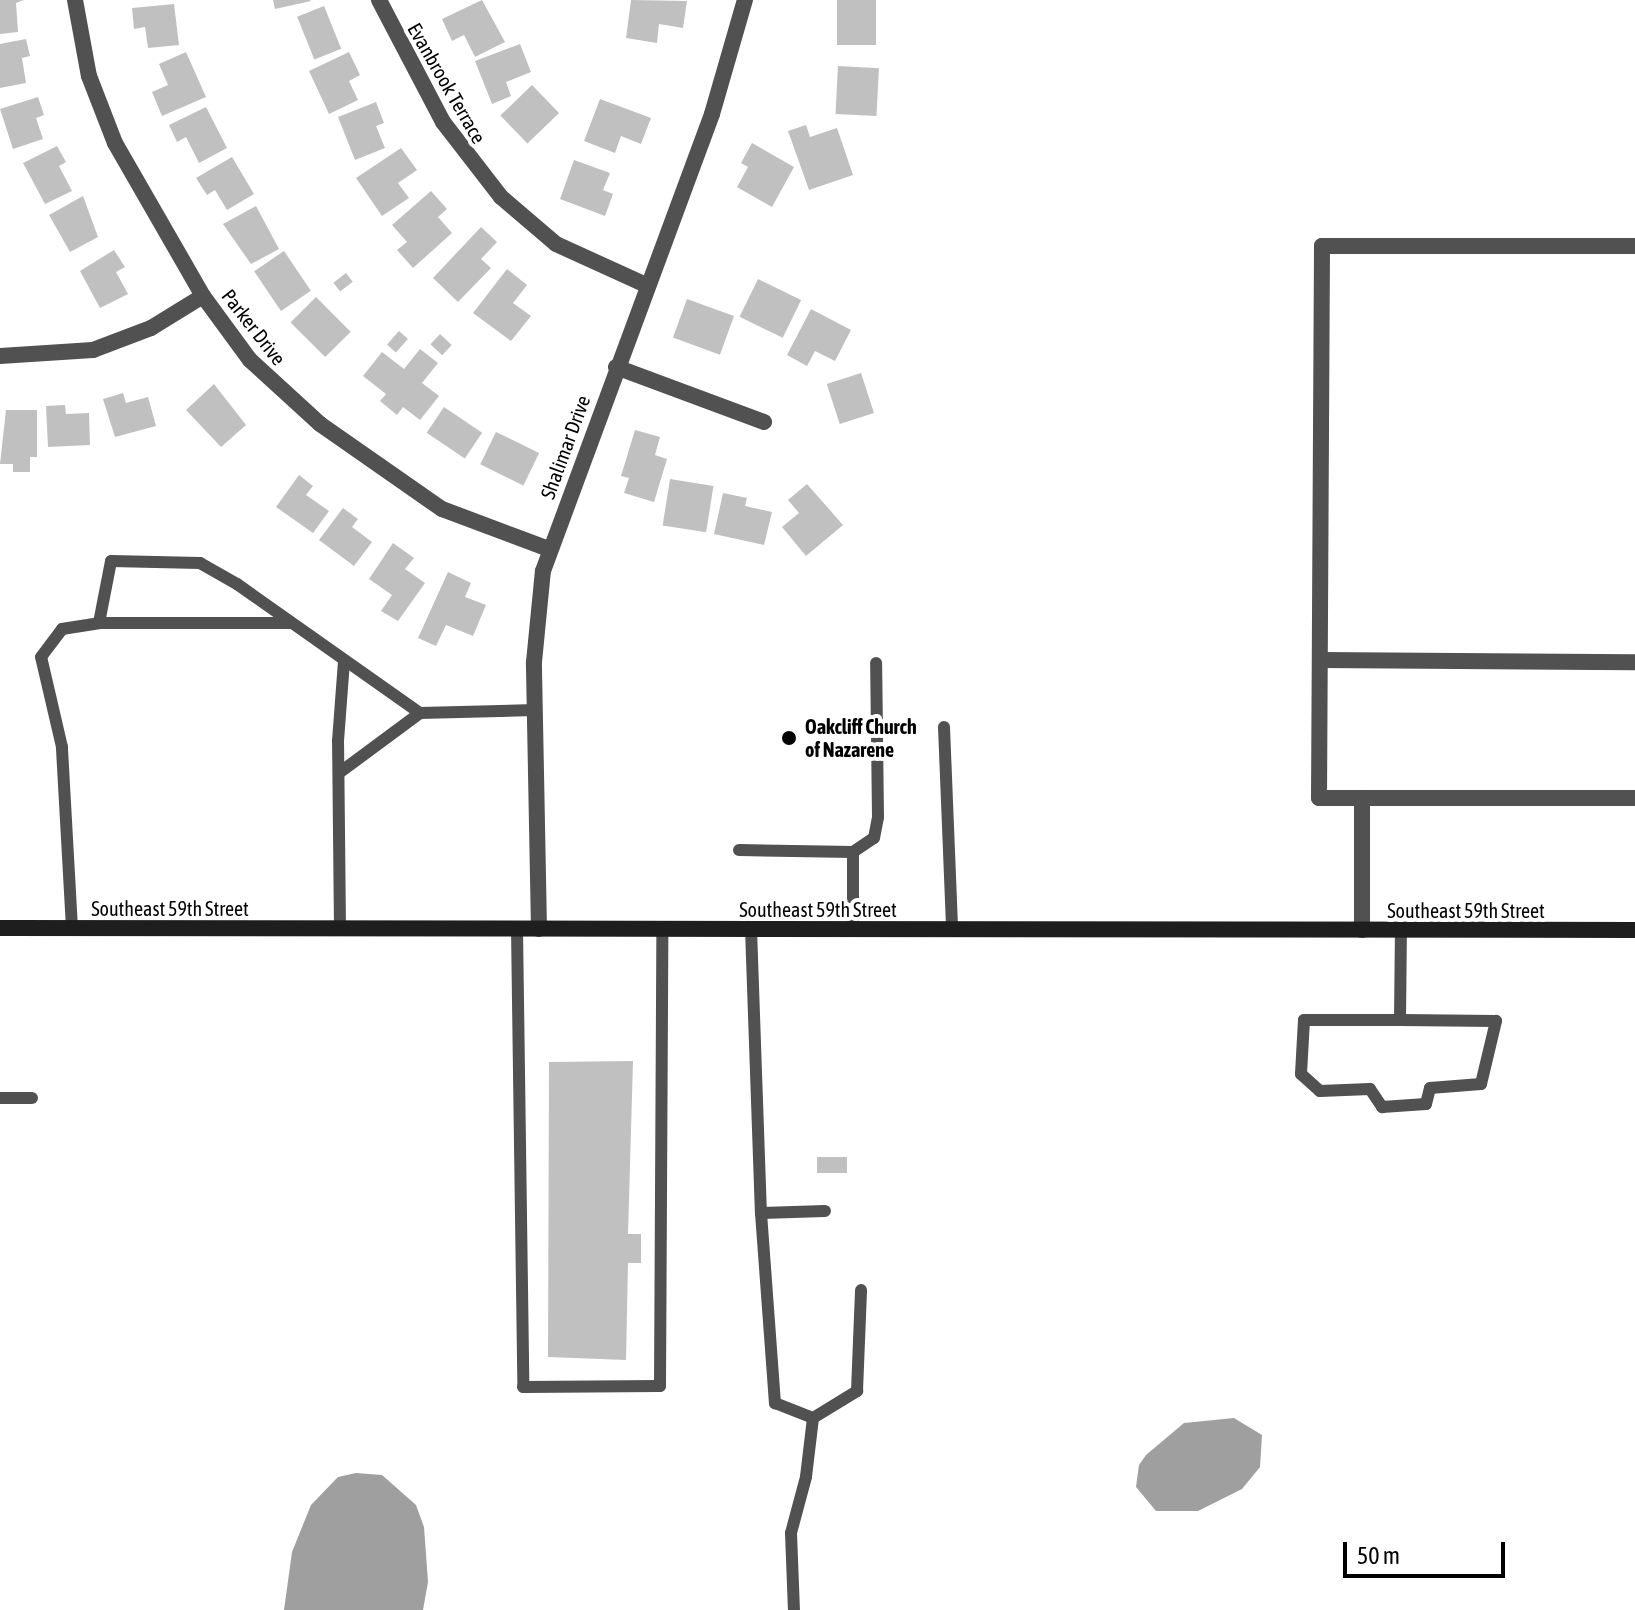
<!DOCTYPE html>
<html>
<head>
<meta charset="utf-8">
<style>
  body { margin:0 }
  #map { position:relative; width:1635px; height:1610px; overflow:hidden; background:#fff; font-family:"Asap Condensed",sans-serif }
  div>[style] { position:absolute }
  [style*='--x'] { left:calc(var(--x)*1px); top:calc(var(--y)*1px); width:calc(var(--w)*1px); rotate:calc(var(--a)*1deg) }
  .water>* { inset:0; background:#9f9f9f }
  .building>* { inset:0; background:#c0c0c0; transform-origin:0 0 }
  .lane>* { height:12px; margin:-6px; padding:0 6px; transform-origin:6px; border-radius:6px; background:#515151 }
  .street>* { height:16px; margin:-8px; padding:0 8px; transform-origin:8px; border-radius:8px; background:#515151 }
  .secondary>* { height:16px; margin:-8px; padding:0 8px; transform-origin:8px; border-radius:8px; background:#1e1e1e }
  .dots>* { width:22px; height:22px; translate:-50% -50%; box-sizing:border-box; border:4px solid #fff; border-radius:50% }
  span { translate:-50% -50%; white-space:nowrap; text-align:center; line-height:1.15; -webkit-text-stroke:8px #fff; paint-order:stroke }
  .street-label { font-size:20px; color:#000 }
  .poi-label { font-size:20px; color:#000; font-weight:700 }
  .left { translate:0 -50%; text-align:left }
  .scale { position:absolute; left:1343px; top:1542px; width:162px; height:36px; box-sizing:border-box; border:4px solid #000; border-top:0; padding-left:10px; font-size:24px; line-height:28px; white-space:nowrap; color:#000; -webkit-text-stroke:6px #fff; paint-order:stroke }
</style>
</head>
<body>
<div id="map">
  <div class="water">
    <div style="clip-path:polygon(1234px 1418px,1262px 1435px,1260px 1467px,1242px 1489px,1198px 1511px,1156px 1511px,1136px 1487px,1139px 1465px,1146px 1455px,1184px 1423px)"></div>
    <div style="clip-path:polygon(356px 1473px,382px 1475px,416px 1505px,424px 1527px,428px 1582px,423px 1610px,284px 1610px,292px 1552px,311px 1505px,338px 1477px)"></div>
  </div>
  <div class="building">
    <div style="clip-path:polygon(0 0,24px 0,16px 3px,18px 32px,0 34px)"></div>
    <div style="clip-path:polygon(273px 0,310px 0,311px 1px,275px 9px)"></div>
    <div style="clip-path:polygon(482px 0,505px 42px,475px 57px,464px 35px,452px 41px,442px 19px)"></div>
    <div style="clip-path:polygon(631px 0,687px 1px,683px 28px,659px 24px,657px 43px,626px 38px)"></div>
    <div style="left:837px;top:0;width:39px;height:45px"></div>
    <div style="clip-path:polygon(174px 4px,179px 45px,148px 48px,145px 27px,134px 29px,132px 8px)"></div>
    <div style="left:324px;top:6px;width:46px;height:29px;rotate:68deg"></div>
    <div style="clip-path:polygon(26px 39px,30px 56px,22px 58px,26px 83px,0 88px,0 44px)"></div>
    <div style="clip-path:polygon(520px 44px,531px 72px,506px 82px,511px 96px,492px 104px,475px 61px)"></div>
    <div style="clip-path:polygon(186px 52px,206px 97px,162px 116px,152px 92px,168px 85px,159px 64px)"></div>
    <div style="clip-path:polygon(349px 52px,360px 75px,349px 81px,358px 100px,329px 114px,309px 71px)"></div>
    <div style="left:838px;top:66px;width:41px;height:48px;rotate:3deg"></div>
    <div style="left:532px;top:85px;width:39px;height:44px;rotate:46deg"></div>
    <div style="clip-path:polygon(38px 97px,44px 115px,36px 118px,43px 139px,13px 149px,0 109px)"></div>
    <div style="clip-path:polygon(600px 99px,651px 118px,641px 144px,621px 136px,615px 153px,584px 141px)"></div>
    <div style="clip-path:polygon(376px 102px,384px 123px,376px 126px,385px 148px,355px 160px,338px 117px)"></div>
    <div style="clip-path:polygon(206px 107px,227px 148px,199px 163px,186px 137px,177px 142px,169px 125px)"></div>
    <div style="clip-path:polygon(806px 125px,810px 137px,837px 128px,853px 175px,809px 190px,788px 131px)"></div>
    <div style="clip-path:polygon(752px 143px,794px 167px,772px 207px,737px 187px,748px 167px,741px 163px)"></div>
    <div style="clip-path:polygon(57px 146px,66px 162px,59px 166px,72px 191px,45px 204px,23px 163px)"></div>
    <div style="clip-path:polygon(401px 148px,417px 170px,398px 183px,409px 198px,382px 216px,356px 178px)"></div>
    <div style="clip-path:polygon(232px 157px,254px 194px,227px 210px,215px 190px,207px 195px,196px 178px)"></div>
    <div style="clip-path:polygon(574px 160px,610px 173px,603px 190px,613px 194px,605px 216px,560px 199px)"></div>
    <div style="clip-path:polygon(431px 191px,447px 209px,438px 217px,452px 233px,413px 268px,397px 250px,407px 242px,392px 225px)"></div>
    <div style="clip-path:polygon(83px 196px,98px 237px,70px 252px,49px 215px)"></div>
    <div style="clip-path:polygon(256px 206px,279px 249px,251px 264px,223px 224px)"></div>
    <div style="clip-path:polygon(481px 227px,497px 242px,481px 259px,491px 268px,458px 302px,433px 278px)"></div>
    <div style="clip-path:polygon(114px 250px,125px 267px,116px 272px,128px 294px,100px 308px,80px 271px)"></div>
    <div style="left:284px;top:251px;width:48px;height:36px;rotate:56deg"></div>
    <div style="clip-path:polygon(507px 269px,527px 285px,513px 303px,531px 316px,511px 341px,473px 313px)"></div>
    <div style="left:346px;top:273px;width:11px;height:16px;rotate:52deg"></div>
    <div style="left:758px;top:279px;width:48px;height:42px;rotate:26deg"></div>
    <div style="left:316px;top:297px;width:49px;height:36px;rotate:45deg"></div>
    <div style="left:687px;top:299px;width:50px;height:41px;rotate:20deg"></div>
    <div style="clip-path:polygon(811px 309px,851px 330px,835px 361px,815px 351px,807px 366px,787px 355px)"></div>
    <div style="left:399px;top:331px;width:12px;height:18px;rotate:42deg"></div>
    <div style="left:440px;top:334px;width:16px;height:14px;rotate:43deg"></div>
    <div style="clip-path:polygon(420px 349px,438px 363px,422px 383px,439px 396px,420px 420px,403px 407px,397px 415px,380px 401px,386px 394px,363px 376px,382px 352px,404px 369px)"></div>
    <div style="left:861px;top:373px;width:42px;height:36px;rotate:72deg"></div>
    <div style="clip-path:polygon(214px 384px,246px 425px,221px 447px,186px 410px)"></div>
    <div style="clip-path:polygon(123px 393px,126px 403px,148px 397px,156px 426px,115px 437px,103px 399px)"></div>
    <div style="clip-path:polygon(65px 405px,66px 414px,89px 413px,90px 445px,48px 447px,46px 406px)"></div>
    <div style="left:444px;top:407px;width:46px;height:31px;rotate:34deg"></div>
    <div style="clip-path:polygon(6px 410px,37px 410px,37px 457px,30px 457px,30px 472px,13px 472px,13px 464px,0 464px)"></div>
    <div style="clip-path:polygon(635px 430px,660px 437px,655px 455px,667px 459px,654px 502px,624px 493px,629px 478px,621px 476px)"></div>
    <div style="left:496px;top:432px;width:48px;height:36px;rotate:26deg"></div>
    <div style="clip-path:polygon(299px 475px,313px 486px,306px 495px,329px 511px,313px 533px,276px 507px)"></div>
    <div style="left:670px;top:479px;width:44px;height:47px;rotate:9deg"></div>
    <div style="clip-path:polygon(807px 484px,843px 525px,806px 556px,782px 527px,799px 513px,788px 500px)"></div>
    <div style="clip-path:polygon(723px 493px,747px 498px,745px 506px,772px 512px,764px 545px,714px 534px)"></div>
    <div style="clip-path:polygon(343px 508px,358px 519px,352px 527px,372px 542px,354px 566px,319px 540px)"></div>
    <div style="clip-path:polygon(393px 543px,414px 558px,405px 569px,425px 583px,398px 621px,381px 611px,392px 595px,369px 579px)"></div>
    <div style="clip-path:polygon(448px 572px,471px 583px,465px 597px,486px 605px,473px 636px,446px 625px,436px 646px,418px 638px)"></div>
    <div style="clip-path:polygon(633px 1061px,628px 1234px,641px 1234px,641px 1263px,628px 1263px,626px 1360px,548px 1357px,549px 1062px)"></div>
    <div style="left:817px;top:1157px;width:30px;height:16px"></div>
  </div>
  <div class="lane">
    <div style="--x:291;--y:623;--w:192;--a:180"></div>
    <div style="--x:99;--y:623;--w:63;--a:-79"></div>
    <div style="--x:111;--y:561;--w:89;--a:1.3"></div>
    <div style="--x:200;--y:563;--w:43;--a:29.6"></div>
    <div style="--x:237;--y:584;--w:224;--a:35.2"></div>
    <div style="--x:420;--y:713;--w:115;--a:-1.5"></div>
    <div style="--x:944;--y:727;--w:202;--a:87.7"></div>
    <div style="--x:339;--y:773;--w:101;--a:-36.5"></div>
    <div style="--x:739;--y:850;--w:114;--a:1"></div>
    <div style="--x:72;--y:928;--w:181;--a:-93.2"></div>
    <div style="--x:62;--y:747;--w:92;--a:-103.1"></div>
    <div style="--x:41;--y:657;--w:35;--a:-53"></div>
    <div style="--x:62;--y:629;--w:37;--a:-9"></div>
    <div style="--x:340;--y:928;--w:187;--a:-90.6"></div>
    <div style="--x:338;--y:741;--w:79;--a:-85.7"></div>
    <div style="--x:517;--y:929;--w:458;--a:89.2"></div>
    <div style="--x:523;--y:1387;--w:137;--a:-0.4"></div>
    <div style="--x:660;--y:1386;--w:457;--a:-89.7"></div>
    <div style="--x:751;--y:929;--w:284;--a:88"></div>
    <div style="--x:761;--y:1213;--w:64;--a:-1.8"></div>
    <div style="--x:853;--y:929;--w:77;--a:-90"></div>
    <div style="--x:853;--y:852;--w:25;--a:-34"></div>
    <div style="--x:874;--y:838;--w:21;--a:-79"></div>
    <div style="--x:878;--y:817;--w:154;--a:-90.7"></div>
    <div style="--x:1400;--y:1020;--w:96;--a:180"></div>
    <div style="--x:1304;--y:1020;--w:54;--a:93.2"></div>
    <div style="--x:1301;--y:1074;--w:25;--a:42"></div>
    <div style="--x:1320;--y:1091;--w:50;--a:-2.3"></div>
    <div style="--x:1370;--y:1089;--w:22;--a:56"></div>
    <div style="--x:1382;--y:1107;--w:44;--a:-3.9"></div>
    <div style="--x:1426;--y:1104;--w:16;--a:-76"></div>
    <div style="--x:1430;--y:1088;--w:51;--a:-4.5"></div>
    <div style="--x:1481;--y:1084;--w:65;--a:-76.6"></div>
    <div style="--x:1496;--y:1021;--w:96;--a:-179.4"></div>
    <div style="--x:1400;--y:1020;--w:90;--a:-89.4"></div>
    <div style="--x:0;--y:1098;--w:32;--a:0"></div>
    <div style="--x:761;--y:1213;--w:191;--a:85.8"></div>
    <div style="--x:775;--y:1403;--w:41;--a:21.5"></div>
    <div style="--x:813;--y:1418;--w:59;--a:96.8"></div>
    <div style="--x:806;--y:1477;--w:58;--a:105"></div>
    <div style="--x:791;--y:1533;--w:77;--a:87.8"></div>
    <div style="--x:813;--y:1418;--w:52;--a:-31.5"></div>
    <div style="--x:857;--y:1391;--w:101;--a:-87.7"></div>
  </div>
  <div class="street">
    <div style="--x:75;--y:0;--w:77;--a:79.6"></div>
    <div style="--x:89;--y:76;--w:72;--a:68.8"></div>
    <div style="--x:115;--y:143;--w:177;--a:60.1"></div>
    <div style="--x:203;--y:296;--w:79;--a:53.7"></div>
    <div style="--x:250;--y:360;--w:95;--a:42.4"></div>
    <div style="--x:320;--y:424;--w:149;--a:34.9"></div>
    <div style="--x:442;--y:509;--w:114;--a:20.5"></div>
    <div style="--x:379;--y:0;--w:138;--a:62.3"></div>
    <div style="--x:443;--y:122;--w:95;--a:52.3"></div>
    <div style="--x:501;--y:197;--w:72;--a:40.5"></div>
    <div style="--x:556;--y:244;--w:99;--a:24.5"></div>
    <div style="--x:1635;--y:246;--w:313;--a:180"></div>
    <div style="--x:1322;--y:246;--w:552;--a:90.31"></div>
    <div style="--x:1319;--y:798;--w:316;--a:0"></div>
    <div style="--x:0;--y:356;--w:93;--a:-3.7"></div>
    <div style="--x:93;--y:350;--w:62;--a:-20.8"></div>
    <div style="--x:151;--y:328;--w:61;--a:-31.6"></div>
    <div style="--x:616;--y:367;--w:158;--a:20.4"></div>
    <div style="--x:1320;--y:660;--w:315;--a:0.4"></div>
    <div style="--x:539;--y:929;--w:267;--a:-91.1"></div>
    <div style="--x:534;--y:662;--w:91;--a:-84.4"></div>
    <div style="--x:543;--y:571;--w:487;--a:-69.7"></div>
    <div style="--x:712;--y:114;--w:119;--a:-73.9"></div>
    <div style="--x:1362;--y:930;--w:132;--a:-90"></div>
  </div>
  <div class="secondary">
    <div style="--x:0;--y:928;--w:1635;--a:0.07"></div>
  </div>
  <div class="dots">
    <div style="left:789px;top:738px;background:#000"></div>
  </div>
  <div class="street-label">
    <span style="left:447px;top:83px;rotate:60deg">Evanbrook Terrace</span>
    <span style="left:254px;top:327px;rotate:52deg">Parker Drive</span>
    <span style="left:565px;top:447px;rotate:-70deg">Shalimar Drive</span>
    <span style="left:170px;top:908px">Southeast 59th Street</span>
    <span style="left:818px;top:909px">Southeast 59th Street</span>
    <span style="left:1466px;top:910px">Southeast 59th Street</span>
  </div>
  <div class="poi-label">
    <span class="left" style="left:805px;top:738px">Oakcliff Church<br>of Nazarene</span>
  </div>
  <div class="scale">50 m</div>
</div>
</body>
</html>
